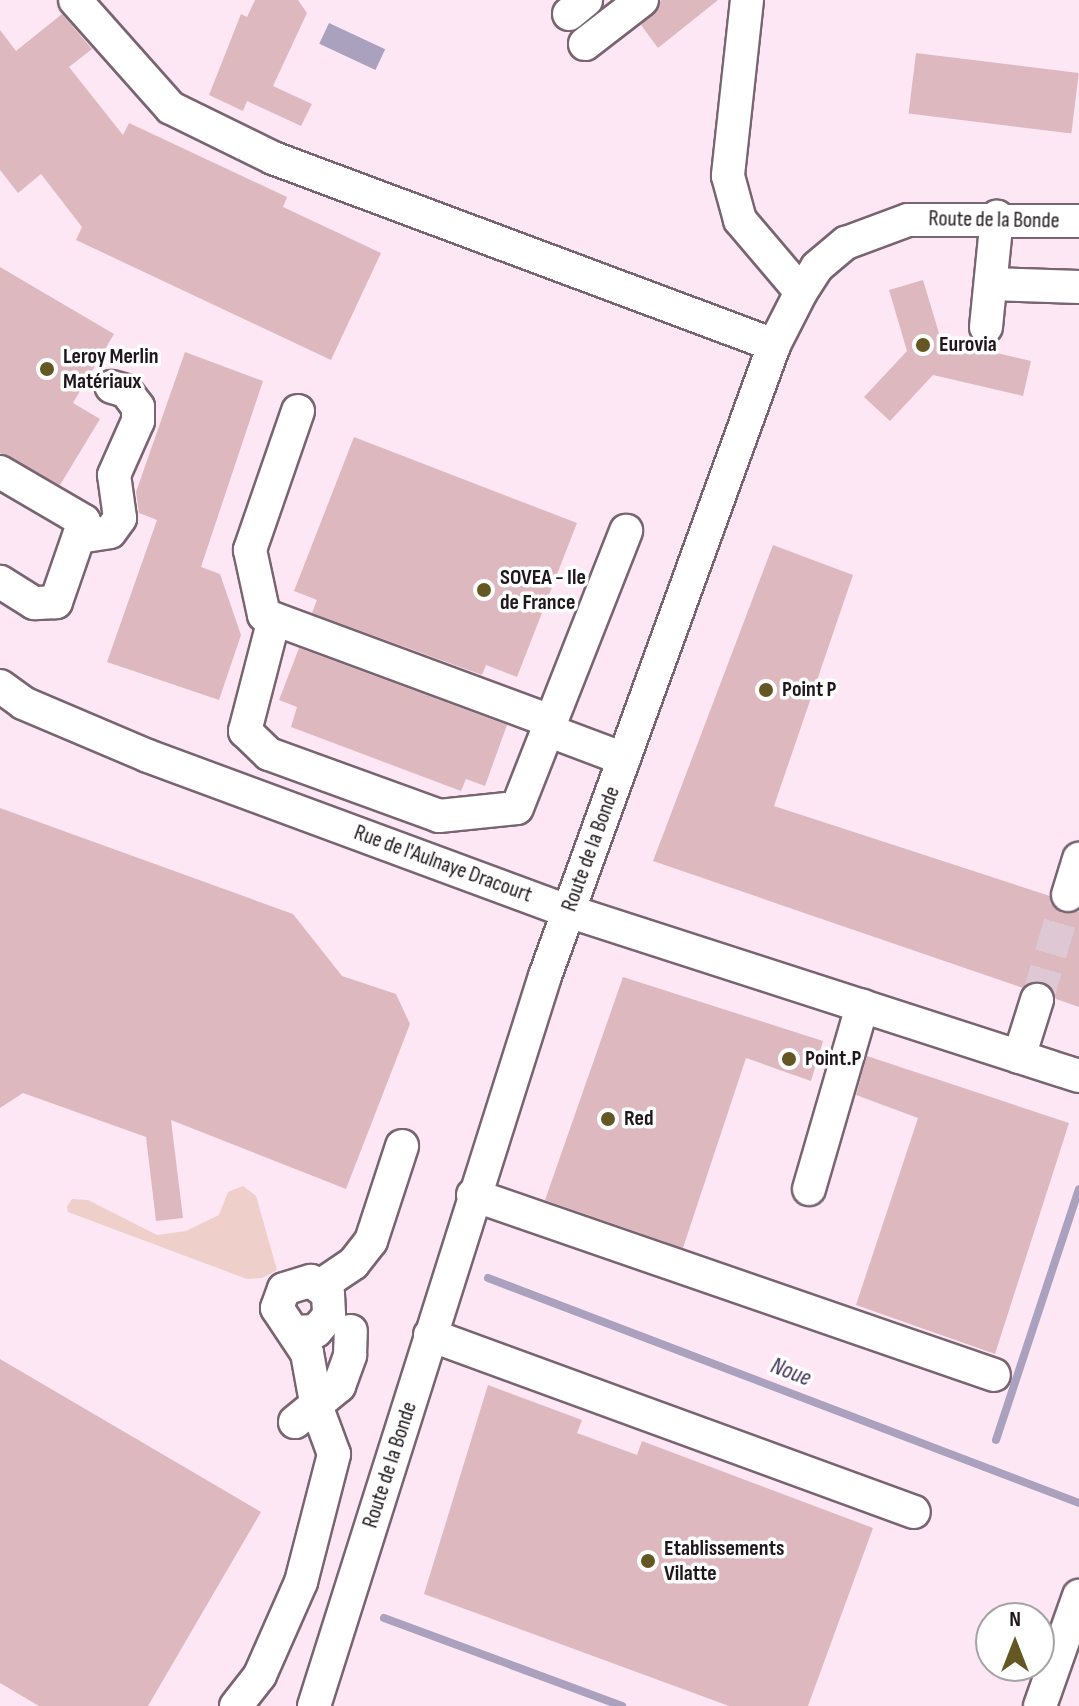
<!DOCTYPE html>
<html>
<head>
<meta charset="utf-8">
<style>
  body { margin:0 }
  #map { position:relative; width:1079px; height:1706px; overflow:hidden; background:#fee7f4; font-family:"Sofia Sans Condensed",sans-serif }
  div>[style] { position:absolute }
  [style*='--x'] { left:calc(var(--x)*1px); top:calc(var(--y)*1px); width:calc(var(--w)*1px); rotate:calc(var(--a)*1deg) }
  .green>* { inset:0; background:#eecfca }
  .water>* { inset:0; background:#a9a1be; transform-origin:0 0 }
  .stream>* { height:8px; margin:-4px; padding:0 4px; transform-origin:4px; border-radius:4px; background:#a9a1be }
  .building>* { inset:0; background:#ddb8bf; transform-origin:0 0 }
  .minor-tunnel>* { height:32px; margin-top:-16px; transform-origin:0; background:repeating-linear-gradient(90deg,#ddc8d4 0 32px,transparent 0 48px) }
  .roads { filter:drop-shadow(2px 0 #796571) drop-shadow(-2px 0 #796571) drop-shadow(0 2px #796571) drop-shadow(0 -2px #796571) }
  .minor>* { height:32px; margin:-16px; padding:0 16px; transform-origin:16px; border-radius:16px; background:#fff }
  .dots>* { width:22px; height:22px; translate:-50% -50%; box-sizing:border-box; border:4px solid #fff; border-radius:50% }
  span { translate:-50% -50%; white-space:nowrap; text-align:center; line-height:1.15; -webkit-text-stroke:7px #fff; paint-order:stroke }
  .street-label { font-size:22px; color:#1f171c }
  .poi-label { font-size:22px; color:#1f171c; font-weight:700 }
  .left { translate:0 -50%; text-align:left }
  .water-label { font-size:24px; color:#40325d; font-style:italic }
  .north { position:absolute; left:975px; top:1602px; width:80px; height:80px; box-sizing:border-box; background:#fff; border:2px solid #a5a2a4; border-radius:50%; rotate:0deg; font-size:22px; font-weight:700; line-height:32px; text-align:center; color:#1f171c }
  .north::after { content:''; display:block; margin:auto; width:28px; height:36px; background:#645724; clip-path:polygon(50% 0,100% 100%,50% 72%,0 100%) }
</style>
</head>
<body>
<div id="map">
  <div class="green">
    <div style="clip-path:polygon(243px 1186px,256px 1196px,277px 1270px,262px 1278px,247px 1279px,68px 1212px,67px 1207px,72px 1199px,88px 1200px,157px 1235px,186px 1231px,219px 1215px,228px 1192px)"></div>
  </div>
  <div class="water">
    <div style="left:329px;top:23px;width:62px;height:23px;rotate:25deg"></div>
  </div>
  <div class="stream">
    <div style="--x:488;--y:1278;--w:632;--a:20.84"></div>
    <div style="--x:996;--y:1440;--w:264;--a:-71.7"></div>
    <div style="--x:384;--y:1618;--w:254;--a:20.3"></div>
  </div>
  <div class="building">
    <div style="clip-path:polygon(255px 0,298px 0,307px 13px,273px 86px,312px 104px,301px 126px,247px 101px,243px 111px,209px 95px,241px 14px,247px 17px)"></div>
    <div style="clip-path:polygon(661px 0,718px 0,658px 48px,641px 25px)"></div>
    <div style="clip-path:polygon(62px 14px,92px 49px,69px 67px,123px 135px,129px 123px,287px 197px,283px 207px,381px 253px,331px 360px,76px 240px,82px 227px,41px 174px,18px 193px,0 170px,0 30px,16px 51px)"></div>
    <div style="left:916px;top:53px;width:164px;height:61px;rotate:7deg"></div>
    <div style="clip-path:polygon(0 267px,114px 334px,73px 403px,100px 419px,60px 485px,0 453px)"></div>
    <div style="clip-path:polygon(923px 280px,941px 340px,1031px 361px,1023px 396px,933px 375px,890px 421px,864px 397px,907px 351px,889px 290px)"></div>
    <div style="clip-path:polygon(185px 352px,263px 381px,201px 567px,220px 574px,241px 635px,219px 700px,107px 662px,157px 520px,139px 513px,136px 492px)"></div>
    <div style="clip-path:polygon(354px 437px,577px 523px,517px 677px,486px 665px,482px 675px,312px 613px,317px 600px,294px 591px)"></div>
    <div style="clip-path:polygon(773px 545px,853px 575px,774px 806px,1050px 896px,1062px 913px,1079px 910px,1079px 1007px,1056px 999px,1043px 982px,1023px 988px,653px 861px)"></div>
    <div style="clip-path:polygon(299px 648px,507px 725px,485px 786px,466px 779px,461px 791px,291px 727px,297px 707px,279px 700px)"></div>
    <div style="clip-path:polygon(0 808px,293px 914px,342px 976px,396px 994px,410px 1024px,346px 1189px,171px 1120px,183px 1218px,156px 1221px,146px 1137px,23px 1093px,0 1108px)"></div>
    <div style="clip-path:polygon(623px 977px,823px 1041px,811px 1081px,746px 1058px,683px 1248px,545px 1200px)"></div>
    <div style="clip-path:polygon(867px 1056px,1069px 1123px,995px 1354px,856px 1305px,918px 1118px,856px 1095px)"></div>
    <div style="clip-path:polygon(0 1359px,261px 1512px,148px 1706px,39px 1706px,0 1683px)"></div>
    <div style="clip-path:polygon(488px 1385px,582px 1420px,577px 1433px,637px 1455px,642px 1441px,873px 1528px,808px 1706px,729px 1706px,424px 1594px)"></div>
  </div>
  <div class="minor-tunnel">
    <div style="--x:1037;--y:1000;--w:109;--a:-73.6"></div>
  </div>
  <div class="roads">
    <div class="minor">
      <div style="--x:75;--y:0;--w:144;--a:48.4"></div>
      <div style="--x:171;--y:108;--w:114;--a:26.1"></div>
      <div style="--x:273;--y:158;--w:535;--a:20.47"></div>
      <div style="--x:747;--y:0;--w:177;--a:96.2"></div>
      <div style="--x:728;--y:176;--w:46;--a:74.7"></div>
      <div style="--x:740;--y:220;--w:94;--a:49.7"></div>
      <div style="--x:569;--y:14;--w:22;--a:-39"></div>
      <div style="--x:585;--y:44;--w:72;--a:-37.7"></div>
      <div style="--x:991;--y:284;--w:88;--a:2"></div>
      <div style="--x:986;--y:327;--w:111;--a:-84.3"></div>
      <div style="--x:298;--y:411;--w:147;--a:109.1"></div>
      <div style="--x:250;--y:550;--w:66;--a:77.8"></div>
      <div style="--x:264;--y:615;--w:306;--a:20.3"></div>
      <div style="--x:0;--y:472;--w:97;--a:30.3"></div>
      <div style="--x:84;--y:521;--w:86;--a:109.1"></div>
      <div style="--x:56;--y:602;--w:22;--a:177"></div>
      <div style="--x:34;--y:603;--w:40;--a:-148"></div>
      <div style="--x:79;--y:537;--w:31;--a:-9"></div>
      <div style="--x:110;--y:532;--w:17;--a:-54"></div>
      <div style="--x:120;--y:518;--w:43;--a:-97.9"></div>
      <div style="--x:114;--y:475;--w:59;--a:-66"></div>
      <div style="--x:138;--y:421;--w:14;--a:-90"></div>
      <div style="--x:138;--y:407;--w:20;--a:-127"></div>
      <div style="--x:126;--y:391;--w:15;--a:-164"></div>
      <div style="--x:274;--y:619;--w:116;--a:104.5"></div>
      <div style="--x:245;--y:731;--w:33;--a:44"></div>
      <div style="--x:269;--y:754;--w:181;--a:20"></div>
      <div style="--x:439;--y:816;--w:78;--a:-5.9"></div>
      <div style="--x:517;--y:808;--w:298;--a:-68.5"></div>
      <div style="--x:0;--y:686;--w:29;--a:36"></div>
      <div style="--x:23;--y:703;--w:136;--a:23"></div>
      <div style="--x:148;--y:756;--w:448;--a:20.3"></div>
      <div style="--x:568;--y:911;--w:537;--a:17.9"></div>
      <div style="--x:547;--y:730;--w:82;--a:20.6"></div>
      <div style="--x:1068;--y:895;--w:38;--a:-73"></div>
      <div style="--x:1019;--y:1057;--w:60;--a:-72.5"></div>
      <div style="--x:809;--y:1189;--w:191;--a:-73.8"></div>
      <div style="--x:473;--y:1195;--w:551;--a:19.06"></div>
      <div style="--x:320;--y:1286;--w:40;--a:-34"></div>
      <div style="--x:353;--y:1264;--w:29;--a:-52"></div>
      <div style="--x:371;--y:1241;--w:100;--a:-71.9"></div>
      <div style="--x:430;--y:1335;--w:515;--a:20.09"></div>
      <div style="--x:295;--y:1422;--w:57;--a:-39.3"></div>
      <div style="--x:339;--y:1386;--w:33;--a:-70"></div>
      <div style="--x:350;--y:1355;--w:24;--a:-88"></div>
      <div style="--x:236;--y:1706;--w:39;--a:-52"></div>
      <div style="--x:260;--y:1675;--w:102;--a:-66.2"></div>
      <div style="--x:301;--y:1582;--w:132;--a:-75.5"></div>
      <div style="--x:334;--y:1454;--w:49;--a:-110.3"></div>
      <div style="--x:317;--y:1408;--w:56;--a:-100.3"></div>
      <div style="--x:307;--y:1353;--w:54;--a:-123.7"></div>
      <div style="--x:277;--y:1308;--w:20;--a:-70"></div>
      <div style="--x:284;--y:1289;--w:28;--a:-17"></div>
      <div style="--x:311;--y:1281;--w:21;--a:37"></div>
      <div style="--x:328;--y:1294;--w:22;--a:87"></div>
      <div style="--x:329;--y:1316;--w:20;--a:131"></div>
      <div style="--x:316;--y:1331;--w:21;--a:177"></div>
      <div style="--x:314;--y:1706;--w:766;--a:-72.44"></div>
      <div style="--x:545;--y:976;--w:671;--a:-70.05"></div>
      <div style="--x:774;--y:345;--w:59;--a:-63"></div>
      <div style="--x:801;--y:292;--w:30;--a:-57"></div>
      <div style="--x:817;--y:267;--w:38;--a:-40"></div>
      <div style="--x:846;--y:243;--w:66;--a:-20.4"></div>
      <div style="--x:908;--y:220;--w:171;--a:0.3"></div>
      <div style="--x:1040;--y:1706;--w:117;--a:-70.5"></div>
    </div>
  </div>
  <div class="dots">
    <div style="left:923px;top:345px;background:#645724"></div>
    <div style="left:47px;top:369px;background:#645724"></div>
    <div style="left:484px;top:590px;background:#645724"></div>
    <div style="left:766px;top:690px;background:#645724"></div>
    <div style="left:789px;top:1059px;background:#645724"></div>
    <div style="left:608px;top:1119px;background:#645724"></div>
    <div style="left:648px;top:1561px;background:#645724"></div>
  </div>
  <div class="street-label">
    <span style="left:994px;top:220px;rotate:1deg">Route de la Bonde</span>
    <span style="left:591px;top:849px;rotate:-70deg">Route de la Bonde</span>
    <span style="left:443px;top:864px;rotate:20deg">Rue de l'Aulnaye Dracourt</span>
    <span style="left:390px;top:1465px;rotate:-72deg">Route de la Bonde</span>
  </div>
  <div class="poi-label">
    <span class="left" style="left:939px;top:345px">Eurovia</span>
    <span class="left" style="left:63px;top:369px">Leroy Merlin<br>Matériaux</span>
    <span class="left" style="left:500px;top:590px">SOVEA - Ile<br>de France</span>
    <span class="left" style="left:782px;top:690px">Point P</span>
    <span class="left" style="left:805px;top:1059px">Point.P</span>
    <span class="left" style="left:624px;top:1119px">Red</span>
    <span class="left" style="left:664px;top:1561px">Etablissements<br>Vilatte</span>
  </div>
  <div class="water-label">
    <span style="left:791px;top:1372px;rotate:21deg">Noue</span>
  </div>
  <div class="north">N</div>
</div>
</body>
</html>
